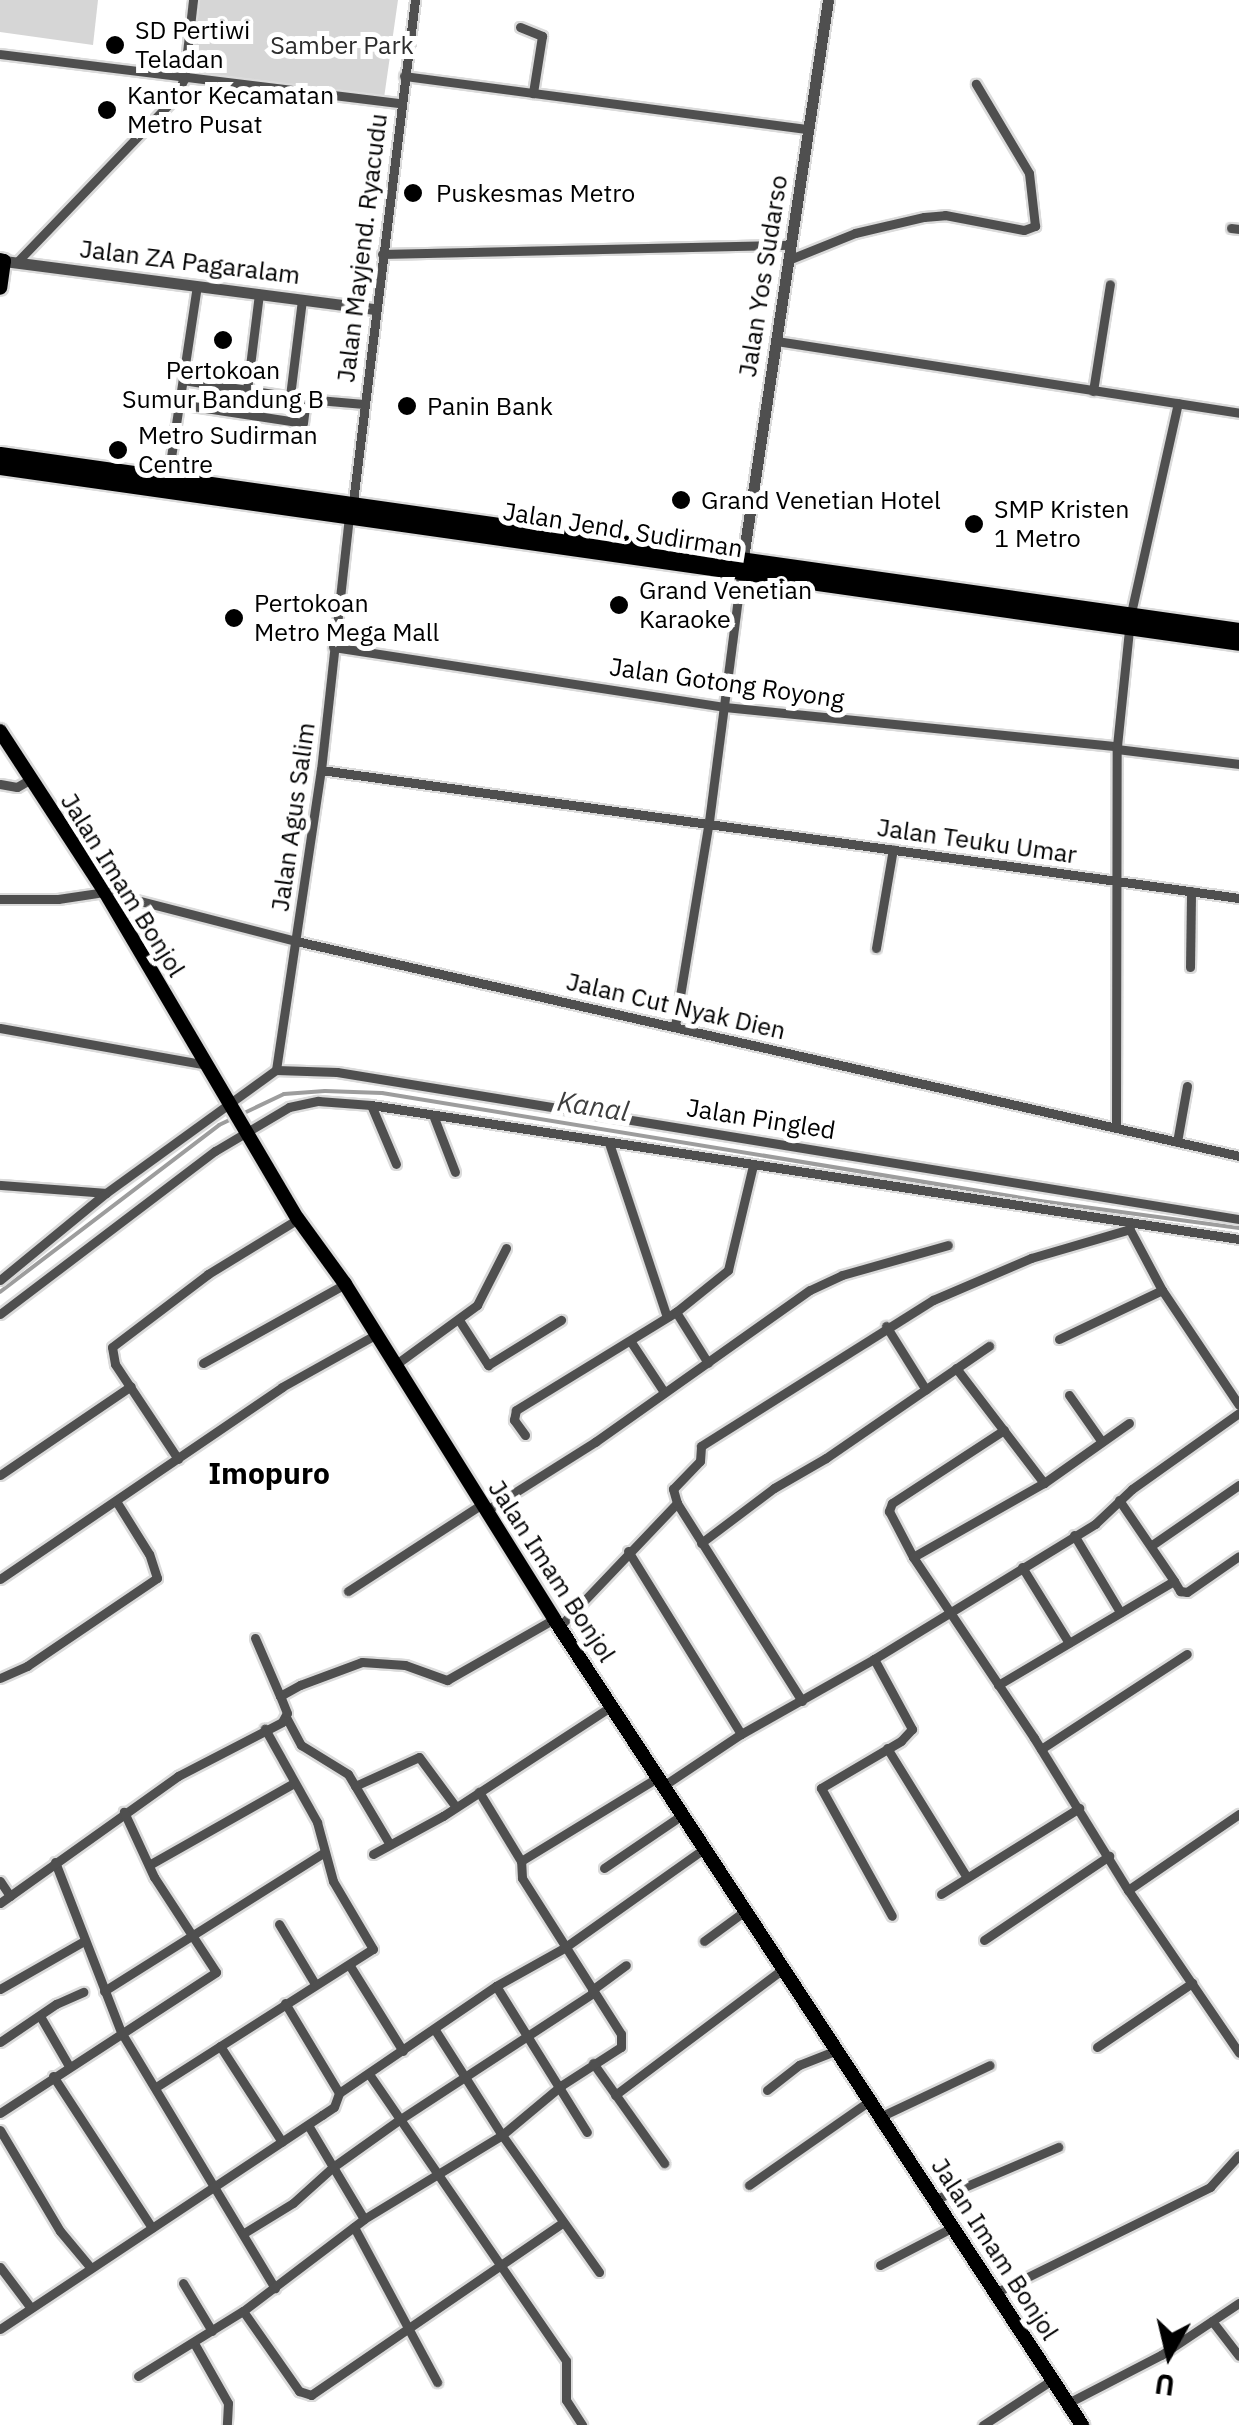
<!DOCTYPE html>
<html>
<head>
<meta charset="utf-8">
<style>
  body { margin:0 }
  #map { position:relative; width:1239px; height:2425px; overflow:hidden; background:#fff; font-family:"IBM Plex Sans",sans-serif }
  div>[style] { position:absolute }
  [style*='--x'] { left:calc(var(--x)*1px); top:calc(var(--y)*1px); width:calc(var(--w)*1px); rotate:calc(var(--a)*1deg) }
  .green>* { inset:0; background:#d6d6d6 }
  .stream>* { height:4px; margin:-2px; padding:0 2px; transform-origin:2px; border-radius:2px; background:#9d9d9d }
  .roads { filter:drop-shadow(2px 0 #dbdbdb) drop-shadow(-2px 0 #dbdbdb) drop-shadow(0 2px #dbdbdb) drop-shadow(0 -2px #dbdbdb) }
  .minor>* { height:9px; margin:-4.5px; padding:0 4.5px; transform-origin:4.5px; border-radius:4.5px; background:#4f4f4f }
  .tertiary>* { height:11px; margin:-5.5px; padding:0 5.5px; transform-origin:5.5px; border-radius:5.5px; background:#4f4f4f }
  .primary>* { height:14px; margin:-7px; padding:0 7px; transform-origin:7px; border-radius:7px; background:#000 }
  .trunk>* { height:15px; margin:-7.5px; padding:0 7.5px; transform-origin:7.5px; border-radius:7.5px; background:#000 }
  .dots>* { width:28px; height:28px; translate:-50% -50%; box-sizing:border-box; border:5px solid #fff; border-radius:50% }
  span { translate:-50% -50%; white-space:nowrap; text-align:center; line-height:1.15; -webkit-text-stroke:10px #fff; paint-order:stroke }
  .poi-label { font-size:25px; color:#000 }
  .left { translate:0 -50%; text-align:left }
  .park-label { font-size:25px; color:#2d2d2d }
  .street-label { font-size:25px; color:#000 }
  .water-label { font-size:28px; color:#3e3e3e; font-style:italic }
  .quarter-label { font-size:30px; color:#000; font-weight:700 }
  .north { position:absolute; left:1119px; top:2305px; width:100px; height:100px; -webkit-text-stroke:8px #fff; paint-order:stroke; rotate:188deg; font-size:28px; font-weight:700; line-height:40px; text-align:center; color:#000 }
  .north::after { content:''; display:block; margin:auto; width:35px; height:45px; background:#000; clip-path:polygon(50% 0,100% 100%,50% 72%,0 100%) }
</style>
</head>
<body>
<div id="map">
  <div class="green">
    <div style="clip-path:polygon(0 0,98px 0,93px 45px,0 32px)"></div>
    <div style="clip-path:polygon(197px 0,398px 0,384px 98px,189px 72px)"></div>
  </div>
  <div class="stream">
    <div style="--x:0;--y:1292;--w:275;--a:-37.3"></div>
    <div style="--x:219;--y:1125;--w:72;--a:-25.5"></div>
    <div style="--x:284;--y:1094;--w:41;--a:-4.2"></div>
    <div style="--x:325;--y:1091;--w:57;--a:2"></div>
    <div style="--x:382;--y:1093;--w:667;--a:9.32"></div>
    <div style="--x:1040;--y:1201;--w:201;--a:7.7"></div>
  </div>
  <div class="roads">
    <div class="minor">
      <div style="--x:520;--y:27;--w:24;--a:22"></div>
      <div style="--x:542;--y:36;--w:58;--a:99"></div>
      <div style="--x:0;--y:54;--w:403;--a:7"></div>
      <div style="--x:404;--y:76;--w:407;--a:7.5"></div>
      <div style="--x:1231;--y:228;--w:8;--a:7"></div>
      <div style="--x:382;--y:254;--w:409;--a:-1.3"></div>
      <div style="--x:788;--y:260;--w:72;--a:-21.9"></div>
      <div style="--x:855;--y:233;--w:71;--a:-13.1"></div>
      <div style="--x:924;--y:217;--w:21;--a:-5"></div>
      <div style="--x:945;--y:215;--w:80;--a:10.8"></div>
      <div style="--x:1024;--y:230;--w:12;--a:-20"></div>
      <div style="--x:1035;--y:226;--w:53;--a:-96.5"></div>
      <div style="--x:1029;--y:173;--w:104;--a:-120.8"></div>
      <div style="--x:17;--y:262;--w:228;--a:-46.1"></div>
      <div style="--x:175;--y:98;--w:21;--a:-65"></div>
      <div style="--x:184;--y:79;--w:80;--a:-83.5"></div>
      <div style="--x:776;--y:341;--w:469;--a:8.8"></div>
      <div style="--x:183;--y:380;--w:124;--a:8.8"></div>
      <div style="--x:247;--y:390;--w:97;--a:-82.9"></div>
      <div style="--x:1093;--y:391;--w:108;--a:-81"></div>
      <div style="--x:290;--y:396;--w:97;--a:-82.9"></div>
      <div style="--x:179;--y:404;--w:125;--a:8.7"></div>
      <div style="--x:303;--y:423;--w:24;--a:-83"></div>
      <div style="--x:306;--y:399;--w:58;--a:4.9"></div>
      <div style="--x:168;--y:477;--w:193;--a:-81.4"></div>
      <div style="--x:353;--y:502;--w:506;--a:-82.96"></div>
      <div style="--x:1131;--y:613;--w:215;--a:-77.4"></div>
      <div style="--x:333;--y:647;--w:396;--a:8.7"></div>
      <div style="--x:724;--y:707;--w:395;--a:5.7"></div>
      <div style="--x:1117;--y:749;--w:123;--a:7"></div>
      <div style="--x:321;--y:770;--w:927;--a:7.94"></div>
      <div style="--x:0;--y:784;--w:17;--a:10"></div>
      <div style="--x:17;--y:787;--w:14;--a:-30"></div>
      <div style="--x:0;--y:899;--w:58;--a:0"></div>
      <div style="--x:58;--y:899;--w:48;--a:-8.5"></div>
      <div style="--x:105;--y:892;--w:197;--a:14.4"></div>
      <div style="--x:296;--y:941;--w:967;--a:12.84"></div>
      <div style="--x:876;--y:948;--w:100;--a:-80.3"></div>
      <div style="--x:1190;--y:967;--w:76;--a:-89.2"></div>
      <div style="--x:675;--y:1026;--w:208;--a:-80.6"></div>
      <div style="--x:709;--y:821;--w:250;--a:-82.6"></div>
      <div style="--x:0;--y:1028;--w:210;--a:10.1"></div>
      <div style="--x:276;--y:1070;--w:61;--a:1.9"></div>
      <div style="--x:337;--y:1072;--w:914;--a:9.26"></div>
      <div style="--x:371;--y:1105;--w:64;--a:67"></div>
      <div style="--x:433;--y:1115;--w:61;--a:68.9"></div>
      <div style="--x:1116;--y:1128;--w:382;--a:-89.9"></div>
      <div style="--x:1117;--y:746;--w:118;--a:-84.1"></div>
      <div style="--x:1177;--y:1142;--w:57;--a:-79.9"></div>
      <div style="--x:609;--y:1143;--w:183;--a:71.6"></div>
      <div style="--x:0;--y:1185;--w:106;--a:4.3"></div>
      <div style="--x:106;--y:1193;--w:210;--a:-35.9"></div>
      <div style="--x:276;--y:1070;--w:303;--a:-81.5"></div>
      <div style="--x:321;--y:770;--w:257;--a:-83.7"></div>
      <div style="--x:1129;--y:1228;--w:70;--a:62"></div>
      <div style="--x:1162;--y:1290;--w:138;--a:56.2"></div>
      <div style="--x:0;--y:1280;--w:137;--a:-39.4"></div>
      <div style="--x:676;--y:1312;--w:60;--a:57.9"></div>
      <div style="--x:0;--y:1314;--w:270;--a:-37.2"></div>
      <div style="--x:215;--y:1151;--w:86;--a:-30.7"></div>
      <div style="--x:289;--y:1107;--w:30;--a:-12"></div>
      <div style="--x:318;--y:1101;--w:53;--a:4.3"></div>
      <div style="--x:371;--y:1105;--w:878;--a:8.78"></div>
      <div style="--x:459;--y:1320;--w:54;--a:57.2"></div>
      <div style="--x:488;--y:1365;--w:86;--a:-31.7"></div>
      <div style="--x:886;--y:1326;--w:75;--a:58"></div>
      <div style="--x:1059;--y:1339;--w:114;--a:-25.4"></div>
      <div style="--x:631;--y:1342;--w:60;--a:56.6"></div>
      <div style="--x:203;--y:1363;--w:162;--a:-29.1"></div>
      <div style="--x:395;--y:1365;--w:102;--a:-36.2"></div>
      <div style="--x:477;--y:1305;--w:64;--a:-63"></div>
      <div style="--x:956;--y:1368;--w:145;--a:52.6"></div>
      <div style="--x:1069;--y:1395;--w:57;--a:54.9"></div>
      <div style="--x:1004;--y:1430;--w:134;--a:146.9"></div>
      <div style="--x:892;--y:1503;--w:9;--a:111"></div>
      <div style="--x:889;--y:1511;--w:52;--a:62.4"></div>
      <div style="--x:913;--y:1557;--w:218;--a:56.2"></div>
      <div style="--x:1034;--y:1738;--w:179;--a:58.3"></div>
      <div style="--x:1128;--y:1890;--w:197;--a:55.7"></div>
      <div style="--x:525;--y:1435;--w:19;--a:-126"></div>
      <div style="--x:514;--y:1420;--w:10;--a:-79"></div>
      <div style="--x:516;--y:1410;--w:188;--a:-31.5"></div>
      <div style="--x:676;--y:1312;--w:67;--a:-38.9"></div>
      <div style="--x:728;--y:1270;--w:108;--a:-76.6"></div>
      <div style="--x:178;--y:1459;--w:114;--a:-123.6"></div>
      <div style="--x:115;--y:1364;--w:17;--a:-100"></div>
      <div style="--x:112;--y:1347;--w:121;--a:-37.2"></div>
      <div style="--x:208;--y:1274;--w:105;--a:-31.4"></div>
      <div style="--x:0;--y:1475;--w:158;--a:-34.2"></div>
      <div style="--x:1119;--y:1500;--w:98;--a:55.8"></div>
      <div style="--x:487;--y:1510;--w:128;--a:-32.2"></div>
      <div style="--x:595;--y:1442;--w:263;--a:-35.3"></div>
      <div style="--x:810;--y:1290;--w:35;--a:-25"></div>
      <div style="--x:842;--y:1275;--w:110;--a:-15.8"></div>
      <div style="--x:1074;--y:1535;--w:90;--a:59.1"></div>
      <div style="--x:701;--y:1543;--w:91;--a:-37"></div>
      <div style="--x:774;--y:1488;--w:60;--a:-30"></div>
      <div style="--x:826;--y:1458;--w:198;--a:-34.5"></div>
      <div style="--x:1152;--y:1545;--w:106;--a:-34.6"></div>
      <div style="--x:628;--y:1551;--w:215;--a:58.3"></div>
      <div style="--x:913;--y:1557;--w:150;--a:-29.5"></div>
      <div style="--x:1044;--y:1483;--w:104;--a:-35.2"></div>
      <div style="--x:1022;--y:1567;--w:89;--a:58.3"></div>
      <div style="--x:0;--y:1579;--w:341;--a:-34.2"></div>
      <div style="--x:282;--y:1387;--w:109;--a:-29.2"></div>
      <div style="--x:348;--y:1591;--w:160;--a:-33"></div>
      <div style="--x:560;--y:1626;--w:170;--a:-46.4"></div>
      <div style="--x:255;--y:1638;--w:63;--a:66.7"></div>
      <div style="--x:874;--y:1659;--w:80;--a:61.5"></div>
      <div style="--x:912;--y:1729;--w:16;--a:133"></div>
      <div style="--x:901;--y:1741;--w:93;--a:149.6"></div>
      <div style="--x:821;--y:1788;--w:146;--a:61"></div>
      <div style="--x:0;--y:1678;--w:30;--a:-24"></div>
      <div style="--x:27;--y:1666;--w:157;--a:-34.1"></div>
      <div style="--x:157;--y:1578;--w:25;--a:-108"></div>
      <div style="--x:149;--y:1554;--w:62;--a:-121.9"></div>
      <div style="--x:998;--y:1685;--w:204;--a:-30.6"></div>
      <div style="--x:1174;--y:1581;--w:12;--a:59"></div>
      <div style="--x:1180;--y:1591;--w:7;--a:8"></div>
      <div style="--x:1187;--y:1592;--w:63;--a:-34.7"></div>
      <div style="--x:802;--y:1701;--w:234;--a:-122.3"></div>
      <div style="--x:677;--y:1503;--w:15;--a:-106"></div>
      <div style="--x:673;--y:1489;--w:39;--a:-46"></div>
      <div style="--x:700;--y:1461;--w:15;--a:-86"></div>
      <div style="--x:701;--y:1446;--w:274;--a:-32.2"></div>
      <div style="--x:933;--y:1300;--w:107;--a:-23.2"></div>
      <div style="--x:1031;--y:1258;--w:103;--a:-16.3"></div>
      <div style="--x:286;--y:1717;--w:32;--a:62"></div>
      <div style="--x:301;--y:1745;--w:55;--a:31.7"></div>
      <div style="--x:348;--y:1774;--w:80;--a:59.3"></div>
      <div style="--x:887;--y:1748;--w:150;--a:58.3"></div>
      <div style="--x:1041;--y:1749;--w:174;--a:-33.1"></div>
      <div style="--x:355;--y:1786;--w:70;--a:-24.4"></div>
      <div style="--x:419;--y:1757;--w:62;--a:53.5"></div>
      <div style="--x:663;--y:1786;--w:94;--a:-33.7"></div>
      <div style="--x:741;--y:1734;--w:153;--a:-29.4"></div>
      <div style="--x:874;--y:1659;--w:259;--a:-31.4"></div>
      <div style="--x:1095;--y:1524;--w:51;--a:-43.4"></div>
      <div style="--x:1132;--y:1489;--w:131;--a:-35.4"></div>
      <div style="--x:373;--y:1854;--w:80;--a:-28.5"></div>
      <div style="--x:443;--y:1816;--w:202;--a:-33.1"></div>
      <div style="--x:521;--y:1861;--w:159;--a:-31.4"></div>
      <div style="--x:55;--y:1862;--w:182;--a:68.8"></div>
      <div style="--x:121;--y:2032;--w:299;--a:59"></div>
      <div style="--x:149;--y:1865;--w:164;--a:-29.5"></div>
      <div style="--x:604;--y:1868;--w:94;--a:-34.2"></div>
      <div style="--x:0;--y:1881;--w:18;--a:56"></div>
      <div style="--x:1128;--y:1890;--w:135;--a:-34.4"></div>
      <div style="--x:941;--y:1894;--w:163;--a:-31.9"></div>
      <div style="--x:0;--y:1903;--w:219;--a:-35.5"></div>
      <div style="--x:178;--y:1776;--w:117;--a:-27.4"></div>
      <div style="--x:282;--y:1722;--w:10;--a:-61"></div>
      <div style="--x:287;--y:1713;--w:18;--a:-112"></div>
      <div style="--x:280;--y:1696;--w:23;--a:-29"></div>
      <div style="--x:300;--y:1685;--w:66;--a:-20.4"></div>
      <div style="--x:362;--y:1662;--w:43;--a:4"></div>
      <div style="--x:405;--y:1665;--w:45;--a:19.7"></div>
      <div style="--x:447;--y:1680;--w:123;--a:-29.7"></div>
      <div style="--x:279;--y:1924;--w:70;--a:59"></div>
      <div style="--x:984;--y:1940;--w:151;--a:-33.9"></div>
      <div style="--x:704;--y:1941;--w:51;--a:-36.2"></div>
      <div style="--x:350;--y:1966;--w:100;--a:58.1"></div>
      <div style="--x:496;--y:1986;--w:172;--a:58.1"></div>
      <div style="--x:0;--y:1989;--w:97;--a:-29.7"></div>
      <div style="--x:592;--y:1990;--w:42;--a:-36.3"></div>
      <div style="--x:104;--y:1991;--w:259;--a:-32.2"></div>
      <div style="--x:285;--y:2003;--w:105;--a:59"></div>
      <div style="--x:40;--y:2016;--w:58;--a:59.9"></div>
      <div style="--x:435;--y:2030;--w:125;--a:57.5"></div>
      <div style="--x:502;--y:2135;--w:168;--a:54.7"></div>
      <div style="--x:0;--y:2042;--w:68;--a:-34.2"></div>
      <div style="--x:56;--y:2004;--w:30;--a:-24"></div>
      <div style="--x:220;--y:2046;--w:114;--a:57.1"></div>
      <div style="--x:1097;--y:2047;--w:115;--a:-34"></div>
      <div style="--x:593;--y:2063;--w:123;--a:54.6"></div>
      <div style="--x:369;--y:2074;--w:348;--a:55.5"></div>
      <div style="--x:566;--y:2361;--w:39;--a:90"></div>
      <div style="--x:566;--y:2400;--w:30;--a:57"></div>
      <div style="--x:53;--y:2076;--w:181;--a:56.9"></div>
      <div style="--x:156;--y:2087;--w:257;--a:-32.5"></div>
      <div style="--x:373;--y:1949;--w:79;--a:-120.5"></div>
      <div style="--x:333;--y:1881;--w:61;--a:-105.2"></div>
      <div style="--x:317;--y:1822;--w:107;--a:-119.2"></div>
      <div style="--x:767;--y:2090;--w:41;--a:-38"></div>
      <div style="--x:799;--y:2065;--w:41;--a:-21.5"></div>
      <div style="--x:615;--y:2095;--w:211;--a:-36.9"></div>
      <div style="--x:0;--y:2113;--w:258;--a:-33.1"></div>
      <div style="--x:216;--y:1972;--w:113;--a:-123.1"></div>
      <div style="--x:154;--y:1877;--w:72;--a:-114.8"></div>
      <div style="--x:882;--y:2116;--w:119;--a:-25.3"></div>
      <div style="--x:308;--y:2125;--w:109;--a:59.2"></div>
      <div style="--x:0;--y:2130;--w:117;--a:59.3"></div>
      <div style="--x:60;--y:2231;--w:48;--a:50"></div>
      <div style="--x:749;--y:2185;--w:149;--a:-34.9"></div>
      <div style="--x:936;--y:2199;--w:133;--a:-23.1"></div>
      <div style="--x:354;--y:2227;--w:176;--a:61.8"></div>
      <div style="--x:244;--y:2233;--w:57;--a:-31.5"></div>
      <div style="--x:293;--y:2203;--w:54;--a:-42"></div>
      <div style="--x:333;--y:2167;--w:81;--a:-35.5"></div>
      <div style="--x:399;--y:2120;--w:232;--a:-33.2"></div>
      <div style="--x:880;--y:2265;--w:82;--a:-27.5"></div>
      <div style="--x:0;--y:2267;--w:51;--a:52.9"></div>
      <div style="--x:183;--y:2283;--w:56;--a:58.9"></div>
      <div style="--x:995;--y:2293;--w:240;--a:-26.2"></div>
      <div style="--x:1210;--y:2187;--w:43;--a:-47.8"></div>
      <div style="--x:243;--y:2311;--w:98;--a:55"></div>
      <div style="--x:299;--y:2391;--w:13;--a:18"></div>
      <div style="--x:311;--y:2395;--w:304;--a:-34.4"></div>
      <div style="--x:1212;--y:2321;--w:44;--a:52.4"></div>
      <div style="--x:0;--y:2329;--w:387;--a:-33.6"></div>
      <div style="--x:322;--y:2115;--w:14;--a:-34"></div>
      <div style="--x:334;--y:2107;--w:15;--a:-70"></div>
      <div style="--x:339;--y:2093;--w:190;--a:-34.3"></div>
      <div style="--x:496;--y:1986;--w:78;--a:-29.2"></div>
      <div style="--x:564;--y:1948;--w:171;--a:-35.3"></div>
      <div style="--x:194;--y:2343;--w:69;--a:60.5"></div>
      <div style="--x:228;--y:2403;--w:22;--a:93"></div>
      <div style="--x:138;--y:2376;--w:123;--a:-31.8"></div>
      <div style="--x:243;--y:2311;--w:152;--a:-37.2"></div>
      <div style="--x:364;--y:2219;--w:162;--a:-31.3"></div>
      <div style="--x:502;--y:2135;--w:78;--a:-39.8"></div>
      <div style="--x:562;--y:2085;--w:70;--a:-32.8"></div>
      <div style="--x:621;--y:2047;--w:13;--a:-90"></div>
      <div style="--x:621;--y:2034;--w:185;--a:-122.4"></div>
      <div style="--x:522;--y:1878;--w:17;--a:-93"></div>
      <div style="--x:521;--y:1861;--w:81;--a:-121.3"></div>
      <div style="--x:1068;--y:2403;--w:105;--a:-27.3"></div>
      <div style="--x:1161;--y:2355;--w:94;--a:-33.7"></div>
      <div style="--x:983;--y:2425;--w:82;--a:-33.1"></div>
    </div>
    <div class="tertiary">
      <div style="--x:4;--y:261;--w:374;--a:7.4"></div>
      <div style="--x:743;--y:558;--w:564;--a:-81.34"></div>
    </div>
    <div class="primary">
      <div style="--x:0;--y:260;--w:4;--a:14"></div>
      <div style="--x:4;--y:261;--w:27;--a:98"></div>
      <div style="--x:0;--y:731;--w:192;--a:56.9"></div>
      <div style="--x:105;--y:892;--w:380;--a:59.5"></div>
      <div style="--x:298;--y:1219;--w:80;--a:54.1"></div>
      <div style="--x:345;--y:1284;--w:395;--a:58"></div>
      <div style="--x:554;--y:1619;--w:964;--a:56.77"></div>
    </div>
    <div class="trunk">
      <div style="--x:0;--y:454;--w:1251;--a:8.08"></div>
      <div style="--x:0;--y:467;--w:1251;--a:8.08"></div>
    </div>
  </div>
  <div class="dots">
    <div style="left:115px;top:45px;background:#000"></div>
    <div style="left:107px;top:110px;background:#000"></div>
    <div style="left:413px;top:193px;background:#000"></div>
    <div style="left:223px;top:340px;background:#000"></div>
    <div style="left:407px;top:406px;background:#000"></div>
    <div style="left:118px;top:450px;background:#000"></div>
    <div style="left:681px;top:500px;background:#000"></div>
    <div style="left:974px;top:524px;background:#000"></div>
    <div style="left:619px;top:605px;background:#000"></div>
    <div style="left:234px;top:618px;background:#000"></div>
  </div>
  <div class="poi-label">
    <span class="left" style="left:135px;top:45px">SD Pertiwi<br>Teladan</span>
    <span class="left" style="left:127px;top:110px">Kantor Kecamatan<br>Metro Pusat</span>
    <span class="left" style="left:436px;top:193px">Puskesmas Metro</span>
    <span style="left:223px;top:385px">Pertokoan<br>Sumur Bandung B</span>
    <span class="left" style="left:427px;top:406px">Panin Bank</span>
    <span class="left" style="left:138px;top:450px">Metro Sudirman<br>Centre</span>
    <span class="left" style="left:701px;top:500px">Grand Venetian Hotel</span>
    <span class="left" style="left:994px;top:524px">SMP Kristen<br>1 Metro</span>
    <span class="left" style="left:639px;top:605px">Grand Venetian<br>Karaoke</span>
    <span class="left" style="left:254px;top:618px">Pertokoan<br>Metro Mega Mall</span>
  </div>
  <div class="park-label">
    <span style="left:342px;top:45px">Samber Park</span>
  </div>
  <div class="street-label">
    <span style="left:362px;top:248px;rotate:-83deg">Jalan Mayjend. Ryacudu</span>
    <span style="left:190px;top:262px;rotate:7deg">Jalan ZA Pagaralam</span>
    <span style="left:763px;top:276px;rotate:-81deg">Jalan Yos Sudarso</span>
    <span style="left:623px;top:530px;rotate:9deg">Jalan Jend. Sudirman</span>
    <span style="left:727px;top:683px;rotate:8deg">Jalan Gotong Royong</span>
    <span style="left:293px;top:817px;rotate:-82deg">Jalan Agus Salim</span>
    <span style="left:977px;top:841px;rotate:8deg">Jalan Teuku Umar</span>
    <span style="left:123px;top:885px;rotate:58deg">Jalan Imam Bonjol</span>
    <span style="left:676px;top:1006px;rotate:13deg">Jalan Cut Nyak Dien</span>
    <span style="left:761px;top:1119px;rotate:9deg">Jalan Pingled</span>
    <span style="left:552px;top:1571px;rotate:57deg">Jalan Imam Bonjol</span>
    <span style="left:995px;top:2249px;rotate:57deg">Jalan Imam Bonjol</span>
  </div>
  <div class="water-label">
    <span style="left:593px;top:1106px;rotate:9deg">Kanal</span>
  </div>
  <div class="quarter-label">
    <span style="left:269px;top:1473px">Imopuro</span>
  </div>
  <div class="north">U</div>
</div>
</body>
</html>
